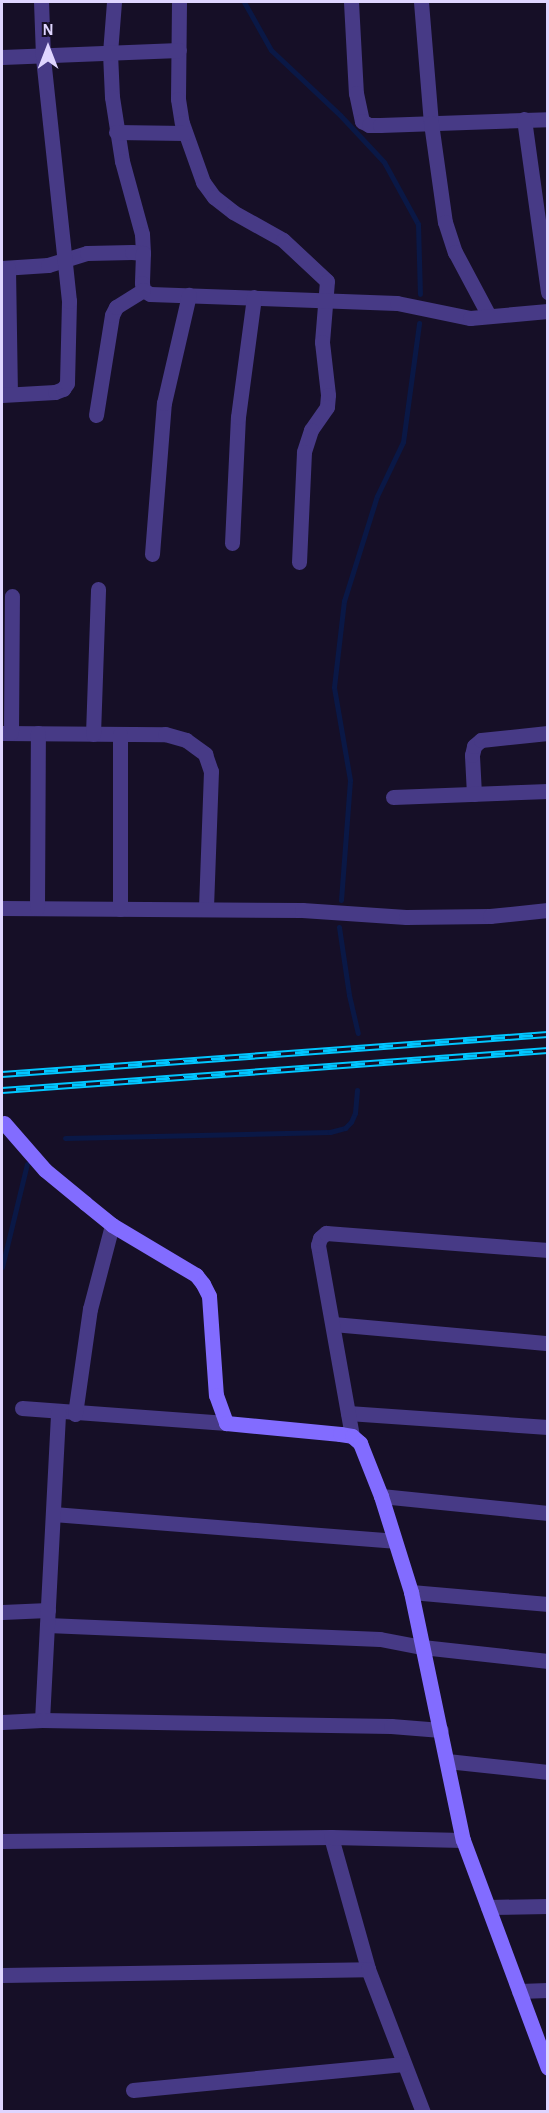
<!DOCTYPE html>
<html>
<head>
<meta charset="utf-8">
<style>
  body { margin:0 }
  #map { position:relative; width:549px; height:2113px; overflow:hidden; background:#160f27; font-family:"Alegreya Sans",sans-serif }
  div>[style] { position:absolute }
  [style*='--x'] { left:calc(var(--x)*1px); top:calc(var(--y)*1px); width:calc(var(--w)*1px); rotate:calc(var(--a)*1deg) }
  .stream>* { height:5px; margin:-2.5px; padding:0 2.5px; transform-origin:2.5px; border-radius:2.5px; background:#0a1846 }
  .street>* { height:15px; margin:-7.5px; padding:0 7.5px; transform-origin:7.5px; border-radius:7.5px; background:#473a86 }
  .secondary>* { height:15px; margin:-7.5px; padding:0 7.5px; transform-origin:7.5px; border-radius:7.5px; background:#826cff }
  .rail>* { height:7px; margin-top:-3.5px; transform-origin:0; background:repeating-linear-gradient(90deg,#160f27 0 14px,#01c6ff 0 28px); box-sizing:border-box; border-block:2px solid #01c6ff }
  span { translate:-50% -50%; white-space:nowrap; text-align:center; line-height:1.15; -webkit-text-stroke:4.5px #160f27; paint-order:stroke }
  .frame { position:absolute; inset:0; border:3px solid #dfd5ff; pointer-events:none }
  .north { position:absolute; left:18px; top:18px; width:60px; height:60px; -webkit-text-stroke:4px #160f27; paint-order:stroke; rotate:0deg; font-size:16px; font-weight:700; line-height:24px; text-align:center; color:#dfd5ff }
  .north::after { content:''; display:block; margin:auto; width:21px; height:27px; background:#dfd5ff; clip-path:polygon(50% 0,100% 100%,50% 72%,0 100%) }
</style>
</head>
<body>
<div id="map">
  <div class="stream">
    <div style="--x:244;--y:2;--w:55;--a:60.6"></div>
    <div style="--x:271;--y:50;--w:95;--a:43.3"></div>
    <div style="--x:340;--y:115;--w:64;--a:46.9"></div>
    <div style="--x:384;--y:162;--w:71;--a:61.3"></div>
    <div style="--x:418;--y:224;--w:70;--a:88.4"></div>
    <div style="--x:341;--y:900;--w:120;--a:-85.7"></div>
    <div style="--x:350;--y:780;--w:94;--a:-99.8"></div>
    <div style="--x:334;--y:687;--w:87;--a:-83.4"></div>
    <div style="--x:344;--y:601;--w:110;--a:-72.6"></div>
    <div style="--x:377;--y:496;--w:60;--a:-64.3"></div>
    <div style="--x:403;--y:442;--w:120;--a:-82.3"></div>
    <div style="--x:339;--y:927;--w:69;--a:81.6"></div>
    <div style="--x:349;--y:995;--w:39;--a:77"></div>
    <div style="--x:65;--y:1138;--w:265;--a:-1.3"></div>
    <div style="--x:330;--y:1132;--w:16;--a:-15"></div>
    <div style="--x:345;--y:1128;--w:8;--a:-45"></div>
    <div style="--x:351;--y:1122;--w:10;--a:-66"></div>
    <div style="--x:355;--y:1113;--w:23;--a:-85"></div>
    <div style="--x:2;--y:1267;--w:106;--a:-76.4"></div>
  </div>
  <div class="street">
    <div style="--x:114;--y:2;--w:51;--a:94.5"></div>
    <div style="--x:110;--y:53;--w:44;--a:87.4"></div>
    <div style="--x:112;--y:97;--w:65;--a:81.1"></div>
    <div style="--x:122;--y:161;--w:76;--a:74.7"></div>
    <div style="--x:142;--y:234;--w:19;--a:87"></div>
    <div style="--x:179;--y:2;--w:97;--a:90.6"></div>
    <div style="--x:178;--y:99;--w:24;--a:81"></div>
    <div style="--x:182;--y:123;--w:63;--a:70.4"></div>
    <div style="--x:203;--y:182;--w:19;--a:54"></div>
    <div style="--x:214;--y:197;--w:24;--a:38"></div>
    <div style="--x:233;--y:212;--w:57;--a:29.2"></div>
    <div style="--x:283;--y:240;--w:60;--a:43"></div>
    <div style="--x:327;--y:281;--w:61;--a:94.7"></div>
    <div style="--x:322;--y:342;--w:53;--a:83.5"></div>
    <div style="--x:328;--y:395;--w:12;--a:95"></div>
    <div style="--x:327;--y:407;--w:28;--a:125"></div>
    <div style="--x:311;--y:430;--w:23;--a:108"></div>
    <div style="--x:304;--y:452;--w:110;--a:92.6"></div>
    <div style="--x:351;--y:2;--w:91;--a:86.9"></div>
    <div style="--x:356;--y:93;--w:29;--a:78"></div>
    <div style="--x:362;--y:121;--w:8;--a:30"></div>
    <div style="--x:369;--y:125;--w:11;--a:0"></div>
    <div style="--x:380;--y:125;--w:168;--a:-2"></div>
    <div style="--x:421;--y:2;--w:121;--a:85.3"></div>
    <div style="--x:431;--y:123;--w:100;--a:82"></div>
    <div style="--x:445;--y:222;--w:32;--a:72"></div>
    <div style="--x:455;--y:252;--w:72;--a:62"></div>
    <div style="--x:2;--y:57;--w:177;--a:-2.3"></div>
    <div style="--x:524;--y:119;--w:175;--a:82.1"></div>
    <div style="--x:116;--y:132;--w:69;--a:0.8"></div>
    <div style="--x:2;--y:268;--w:46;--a:-3.7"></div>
    <div style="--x:48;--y:265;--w:41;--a:-17.1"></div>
    <div style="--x:87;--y:253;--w:45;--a:-1.3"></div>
    <div style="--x:132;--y:252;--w:11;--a:5"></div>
    <div style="--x:143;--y:253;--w:30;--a:92"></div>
    <div style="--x:142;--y:283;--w:7;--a:82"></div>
    <div style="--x:143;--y:290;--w:8;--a:30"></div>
    <div style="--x:150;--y:294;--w:247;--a:2.1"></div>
    <div style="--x:397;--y:303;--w:75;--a:11.6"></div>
    <div style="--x:470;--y:318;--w:78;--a:-5.1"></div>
    <div style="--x:8;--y:268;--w:126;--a:89.1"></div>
    <div style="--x:2;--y:395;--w:53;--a:-3.2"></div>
    <div style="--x:55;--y:392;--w:9;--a:-21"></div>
    <div style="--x:63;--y:389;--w:7;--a:-56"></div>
    <div style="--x:67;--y:383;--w:82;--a:-88.6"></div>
    <div style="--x:69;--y:301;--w:246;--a:-96.1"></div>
    <div style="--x:43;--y:56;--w:54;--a:-92.1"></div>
    <div style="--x:96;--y:415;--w:101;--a:-80.9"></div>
    <div style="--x:112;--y:315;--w:9;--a:-63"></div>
    <div style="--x:116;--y:307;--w:32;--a:-32"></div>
    <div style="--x:232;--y:543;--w:126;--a:-87.3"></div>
    <div style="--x:238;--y:417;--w:121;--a:-82.4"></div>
    <div style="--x:152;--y:554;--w:151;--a:-85.5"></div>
    <div style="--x:164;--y:403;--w:111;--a:-77"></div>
    <div style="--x:2;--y:733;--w:163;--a:0.4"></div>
    <div style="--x:165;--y:734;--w:22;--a:16"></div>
    <div style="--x:186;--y:740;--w:24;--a:36"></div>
    <div style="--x:205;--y:754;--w:18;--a:71"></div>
    <div style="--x:211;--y:771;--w:138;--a:92.1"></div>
    <div style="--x:11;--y:733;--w:137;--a:-89.6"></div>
    <div style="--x:93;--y:734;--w:145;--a:-88"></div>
    <div style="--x:474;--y:794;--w:39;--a:-93"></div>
    <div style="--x:472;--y:755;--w:9;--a:-77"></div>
    <div style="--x:474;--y:746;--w:9;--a:-41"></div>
    <div style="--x:481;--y:740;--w:67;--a:-6"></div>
    <div style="--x:393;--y:797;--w:155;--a:-2.2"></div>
    <div style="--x:2;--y:908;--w:300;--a:0.4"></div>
    <div style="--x:302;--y:910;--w:104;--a:3.9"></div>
    <div style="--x:406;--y:917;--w:84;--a:-0.7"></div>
    <div style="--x:490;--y:916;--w:58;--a:-5.9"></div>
    <div style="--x:37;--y:908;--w:175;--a:-89.7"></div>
    <div style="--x:120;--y:909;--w:175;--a:-90"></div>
    <div style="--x:333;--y:1324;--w:216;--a:5.1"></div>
    <div style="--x:22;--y:1408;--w:205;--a:4.2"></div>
    <div style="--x:348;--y:1413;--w:200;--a:4"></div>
    <div style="--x:75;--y:1414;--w:106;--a:-81.9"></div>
    <div style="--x:90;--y:1309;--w:87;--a:-75.3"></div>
    <div style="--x:352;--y:1436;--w:194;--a:-100.1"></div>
    <div style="--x:318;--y:1245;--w:7;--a:-74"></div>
    <div style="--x:320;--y:1238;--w:8;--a:-40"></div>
    <div style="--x:326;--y:1233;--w:223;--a:4.4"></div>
    <div style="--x:381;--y:1496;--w:168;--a:5.8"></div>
    <div style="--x:53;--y:1514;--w:342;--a:4.5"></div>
    <div style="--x:411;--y:1592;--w:138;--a:5"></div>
    <div style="--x:2;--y:1612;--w:46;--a:-2.5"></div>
    <div style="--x:47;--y:1625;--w:333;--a:2.4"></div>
    <div style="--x:380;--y:1639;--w:43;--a:10.8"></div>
    <div style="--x:422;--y:1647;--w:127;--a:6.3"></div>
    <div style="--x:42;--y:1720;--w:308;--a:-87"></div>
    <div style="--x:2;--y:1722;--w:40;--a:-2.9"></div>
    <div style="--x:42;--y:1720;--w:349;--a:1"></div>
    <div style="--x:391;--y:1726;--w:50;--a:4.6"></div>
    <div style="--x:447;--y:1761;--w:102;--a:6.2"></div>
    <div style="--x:331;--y:1837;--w:137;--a:74.3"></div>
    <div style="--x:2;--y:1841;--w:329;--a:-0.7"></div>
    <div style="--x:331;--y:1837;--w:132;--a:1.3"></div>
    <div style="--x:488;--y:1907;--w:60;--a:-1"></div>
    <div style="--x:2;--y:1975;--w:366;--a:-0.9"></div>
    <div style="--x:368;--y:1969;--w:153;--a:69"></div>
    <div style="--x:519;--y:1991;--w:29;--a:-2"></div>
    <div style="--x:133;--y:2090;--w:272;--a:-5.5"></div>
  </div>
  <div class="secondary">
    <div style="--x:4;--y:1123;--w:62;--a:48.9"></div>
    <div style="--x:45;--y:1170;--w:52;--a:39.5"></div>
    <div style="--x:85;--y:1203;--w:35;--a:39"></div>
    <div style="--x:112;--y:1225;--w:98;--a:30.8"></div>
    <div style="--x:196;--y:1275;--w:11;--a:52"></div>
    <div style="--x:203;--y:1284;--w:13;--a:63"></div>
    <div style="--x:209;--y:1296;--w:99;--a:86"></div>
    <div style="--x:216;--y:1395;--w:30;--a:70"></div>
    <div style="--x:226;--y:1423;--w:115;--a:5.5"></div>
    <div style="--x:340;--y:1434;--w:12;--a:9"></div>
    <div style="--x:352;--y:1436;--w:11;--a:41"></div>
    <div style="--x:360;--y:1443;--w:57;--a:68.4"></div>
    <div style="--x:381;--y:1496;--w:101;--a:72.6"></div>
    <div style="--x:411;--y:1592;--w:253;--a:78.2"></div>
    <div style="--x:463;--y:1840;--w:243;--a:69.6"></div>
  </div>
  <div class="rail">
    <div style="--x:2;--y:1074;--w:547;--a:-4.19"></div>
    <div style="--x:2;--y:1090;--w:547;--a:-4.19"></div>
  </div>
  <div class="frame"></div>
  <div class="north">N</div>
</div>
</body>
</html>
